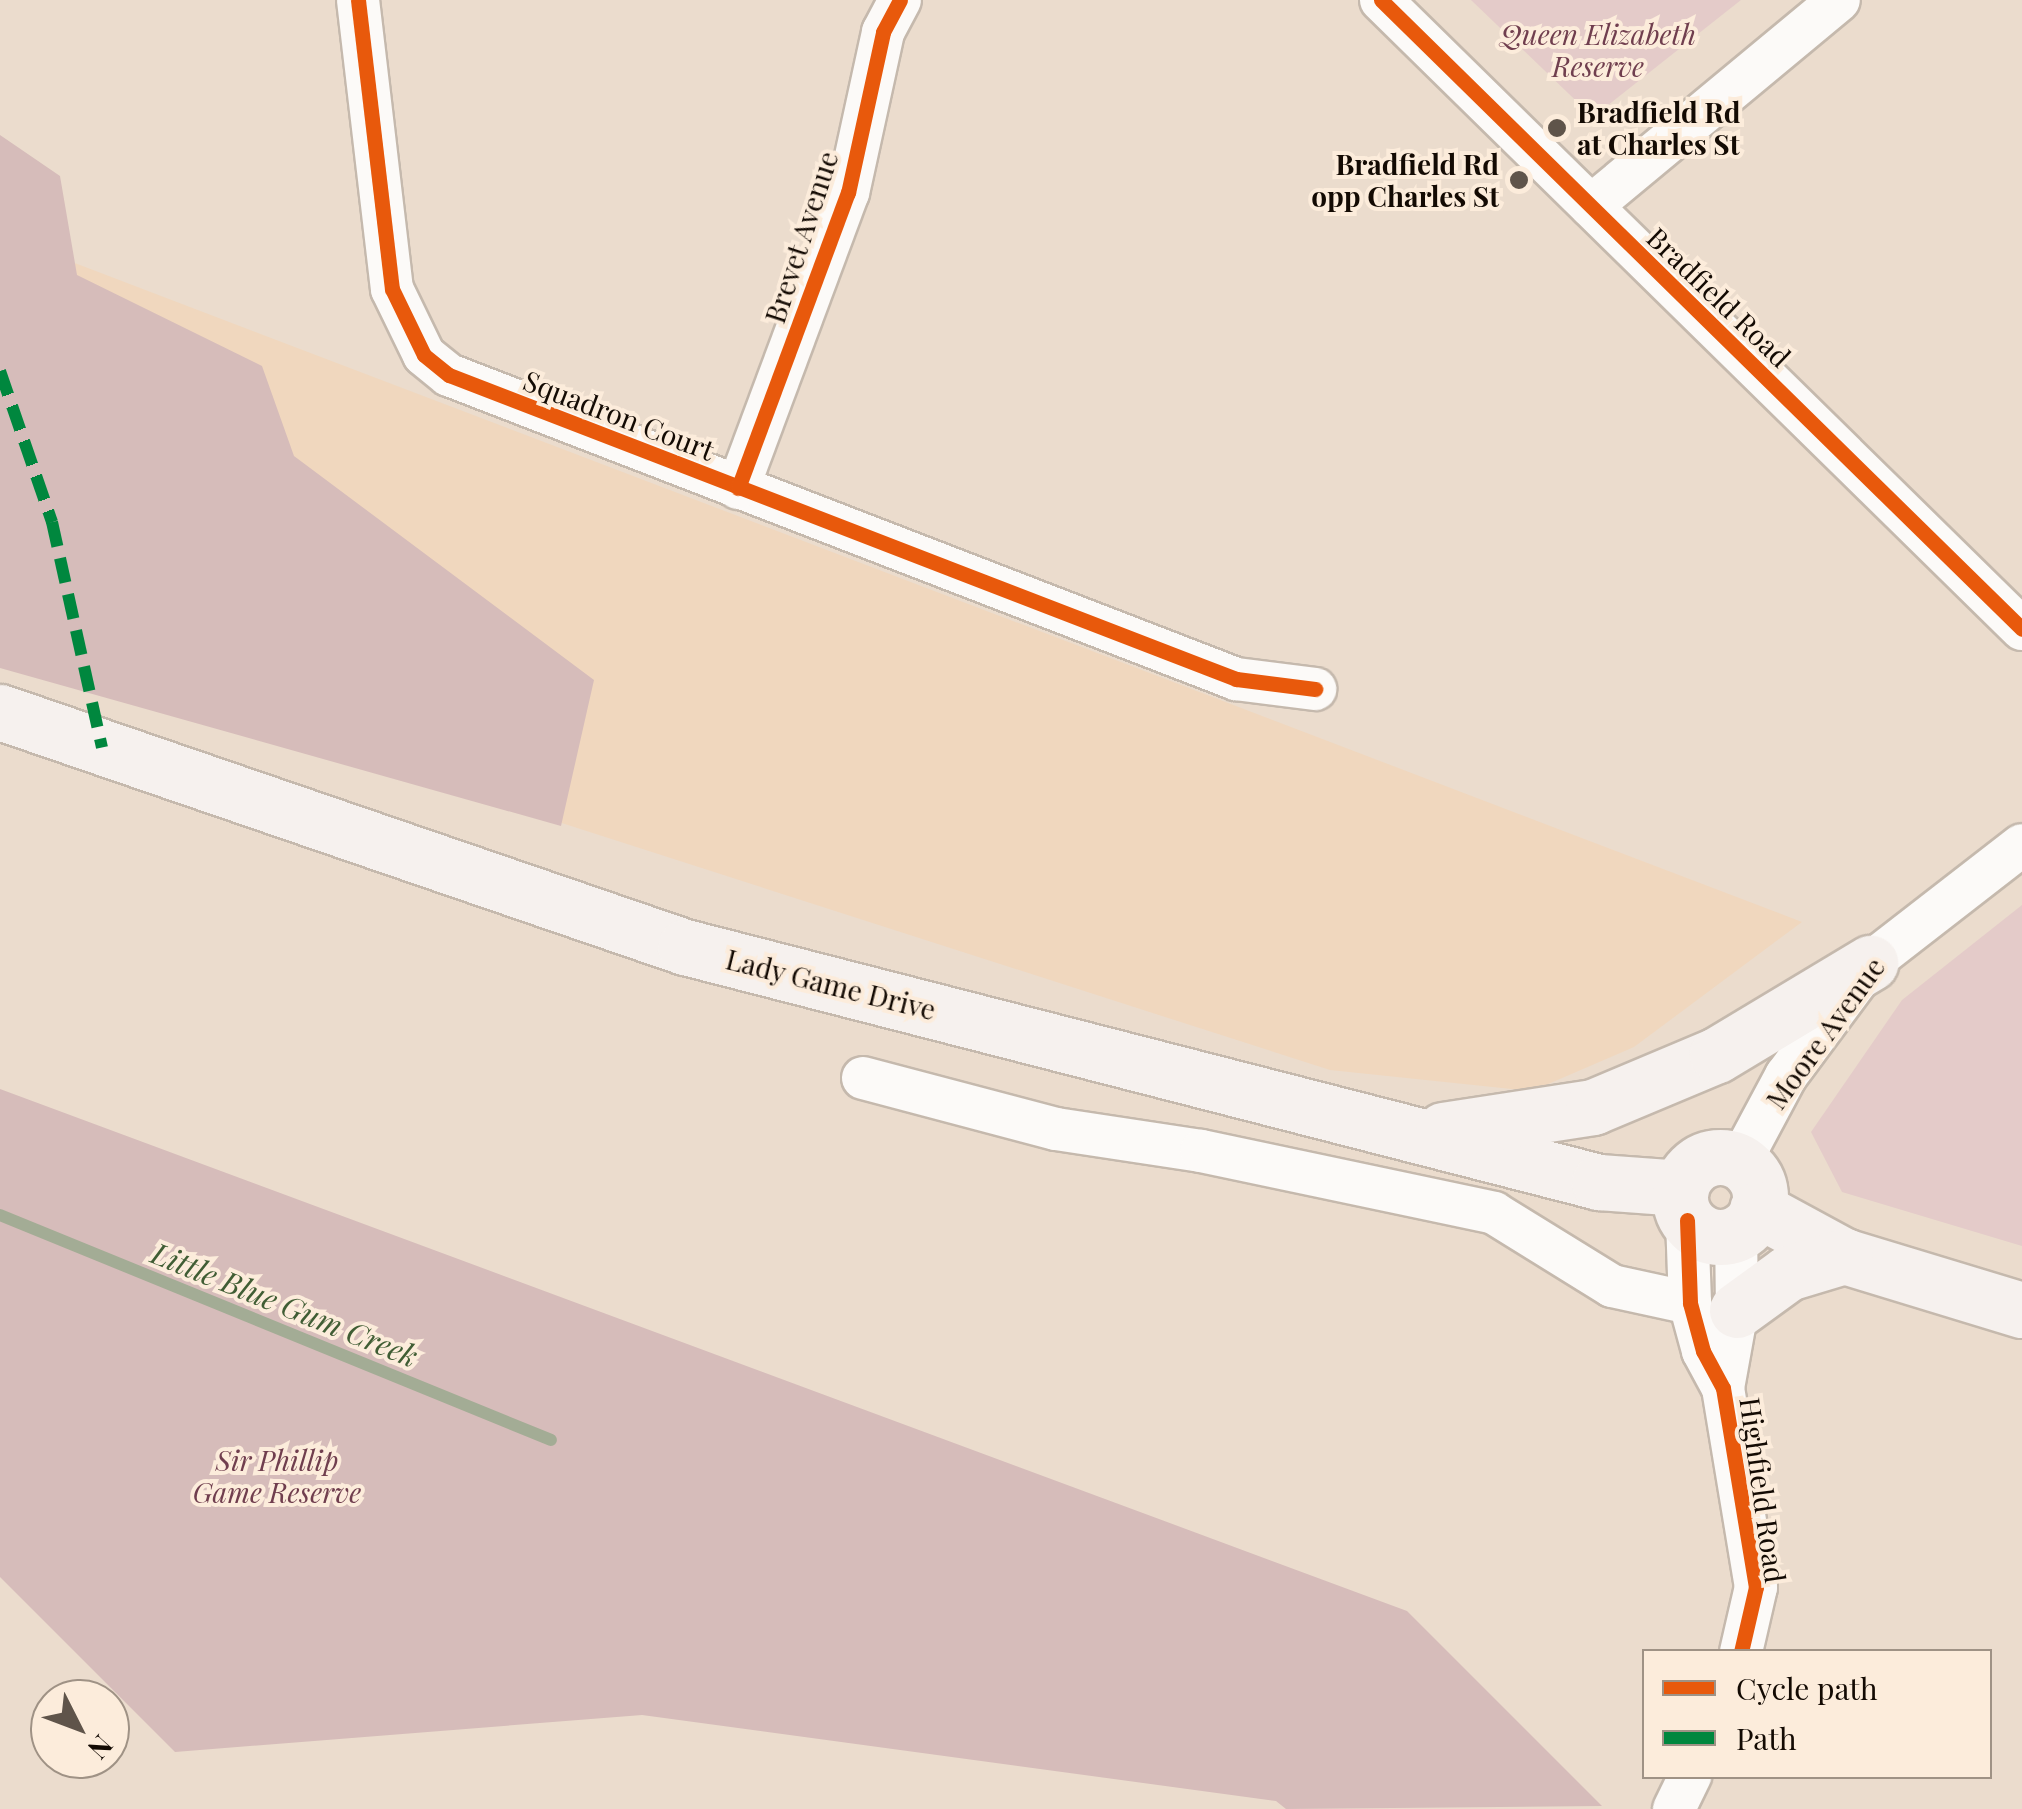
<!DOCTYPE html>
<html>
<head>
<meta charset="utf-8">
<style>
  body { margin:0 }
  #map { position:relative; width:2022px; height:1809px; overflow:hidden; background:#ebdccd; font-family:"Playfair Display",serif }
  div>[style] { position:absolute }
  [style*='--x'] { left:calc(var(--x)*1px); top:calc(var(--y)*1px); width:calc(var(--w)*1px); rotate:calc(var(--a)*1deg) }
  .built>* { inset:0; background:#f0d7be }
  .green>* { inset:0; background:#e4cbc9 }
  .forest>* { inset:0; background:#d6bcba }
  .stream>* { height:12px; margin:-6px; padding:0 6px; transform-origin:6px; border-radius:6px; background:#a3ac95 }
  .roads { filter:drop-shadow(2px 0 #c5b9ad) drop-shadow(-2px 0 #c5b9ad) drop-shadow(0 2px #c5b9ad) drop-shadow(0 -2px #c5b9ad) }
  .minor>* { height:42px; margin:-21px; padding:0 21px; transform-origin:21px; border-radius:21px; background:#fcfaf8 }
  .major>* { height:55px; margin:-27.5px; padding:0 27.5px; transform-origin:27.5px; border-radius:27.5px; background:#f6f1ee }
  .major>.ring { margin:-27.5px; padding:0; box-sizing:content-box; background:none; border:55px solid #f6f1ee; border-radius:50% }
  .quiet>* { height:12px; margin-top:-6px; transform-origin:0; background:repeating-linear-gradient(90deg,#00873e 0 25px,transparent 0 37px) }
  .cycleway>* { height:15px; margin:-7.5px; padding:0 7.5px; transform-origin:7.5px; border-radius:7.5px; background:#e8590c }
  .dots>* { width:28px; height:28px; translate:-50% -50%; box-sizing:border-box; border:5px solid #fcecdb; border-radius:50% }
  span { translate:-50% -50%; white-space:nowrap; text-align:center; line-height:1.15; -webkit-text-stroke:8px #fcecdb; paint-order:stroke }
  .park-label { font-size:28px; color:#703e4e; font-style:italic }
  .poi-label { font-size:28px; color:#130a03; font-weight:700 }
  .left { translate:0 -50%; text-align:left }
  .right { translate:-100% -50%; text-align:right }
  .street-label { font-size:28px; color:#130a03 }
  .water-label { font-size:30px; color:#405d34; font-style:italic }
  .legend { position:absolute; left:1642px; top:1649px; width:350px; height:130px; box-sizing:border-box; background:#fcecdb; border:2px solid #9f9285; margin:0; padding:12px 18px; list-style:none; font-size:30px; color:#130a03 }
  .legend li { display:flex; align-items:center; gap:20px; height:50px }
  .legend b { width:50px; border:2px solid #9f9285 }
  .north { position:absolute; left:30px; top:1679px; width:100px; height:100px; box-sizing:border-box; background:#fcecdb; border:2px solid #9f9285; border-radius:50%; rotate:132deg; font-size:28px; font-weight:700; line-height:40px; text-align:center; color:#130a03 }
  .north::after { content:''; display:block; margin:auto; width:35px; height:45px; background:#5f544a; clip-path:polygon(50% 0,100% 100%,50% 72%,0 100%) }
</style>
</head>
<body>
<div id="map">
  <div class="built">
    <div style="clip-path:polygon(0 226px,4px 236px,1802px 922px,1634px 1047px,1532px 1091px,1330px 1070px,412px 775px,0 655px)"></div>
  </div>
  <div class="green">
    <div style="clip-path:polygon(1471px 0,1741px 0,1593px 117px)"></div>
    <div style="clip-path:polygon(2022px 905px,2022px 1246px,1842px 1192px,1811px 1132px,1902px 1000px)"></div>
  </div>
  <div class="forest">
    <div style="clip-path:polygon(0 135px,60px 176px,77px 275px,262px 366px,294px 456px,594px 680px,561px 826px,0 668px)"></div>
    <div style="clip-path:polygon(0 1089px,1407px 1611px,1602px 1806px,1286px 1809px,1276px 1801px,642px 1715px,175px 1752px,0 1577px)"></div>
  </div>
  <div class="stream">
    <div style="--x:0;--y:1215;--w:595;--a:22.21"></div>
  </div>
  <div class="roads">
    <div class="minor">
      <div style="--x:358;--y:0;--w:291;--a:83.3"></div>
      <div style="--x:392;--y:289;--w:73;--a:64.1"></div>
      <div style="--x:424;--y:355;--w:32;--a:39"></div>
      <div style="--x:449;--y:375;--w:844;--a:21.12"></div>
      <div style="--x:1236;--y:679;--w:80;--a:7.2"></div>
      <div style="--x:1381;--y:0;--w:898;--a:44.46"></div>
      <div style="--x:1591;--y:206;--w:322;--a:-39.7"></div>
      <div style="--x:738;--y:488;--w:315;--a:-69.6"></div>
      <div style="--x:848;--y:193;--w:165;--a:-77.7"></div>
      <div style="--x:883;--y:32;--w:36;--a:-62"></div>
      <div style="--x:863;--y:1078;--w:200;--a:14.8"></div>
      <div style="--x:1056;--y:1129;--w:147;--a:8.6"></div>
      <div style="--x:1201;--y:1151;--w:299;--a:11.9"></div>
      <div style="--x:1494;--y:1213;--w:139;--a:31.7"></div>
      <div style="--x:1612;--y:1286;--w:80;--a:12.3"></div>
      <div style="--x:1740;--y:1162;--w:98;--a:-61.9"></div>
      <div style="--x:1786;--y:1076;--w:141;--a:-53.4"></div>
      <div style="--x:1870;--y:963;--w:192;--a:-37.8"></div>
      <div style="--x:1687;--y:1220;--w:83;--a:87.9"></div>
      <div style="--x:1690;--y:1303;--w:50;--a:74.8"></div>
      <div style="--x:1703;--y:1351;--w:42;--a:61.6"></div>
      <div style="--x:1723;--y:1388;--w:202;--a:80.6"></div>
      <div style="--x:1756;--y:1587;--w:67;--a:103"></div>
      <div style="--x:1723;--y:1388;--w:79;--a:-79.8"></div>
      <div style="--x:1737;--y:1310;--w:77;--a:-90.7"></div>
      <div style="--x:1674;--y:1809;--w:37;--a:-64"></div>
    </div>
    <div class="major">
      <div style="--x:0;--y:712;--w:724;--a:18.94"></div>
      <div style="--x:685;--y:947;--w:944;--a:14.42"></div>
      <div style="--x:1599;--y:1182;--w:82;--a:4.2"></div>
      <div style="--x:1443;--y:1130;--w:152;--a:-8.7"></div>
      <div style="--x:1593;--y:1107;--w:134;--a:-22.8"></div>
      <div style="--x:1717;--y:1055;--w:179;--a:-31"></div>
      <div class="ring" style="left:1680px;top:1157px;width:25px;height:25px"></div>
      <div style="--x:1757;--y:1209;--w:99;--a:28.4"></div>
      <div style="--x:1844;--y:1256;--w:186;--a:16.9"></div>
      <div style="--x:1737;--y:1310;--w:63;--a:-36"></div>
      <div style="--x:1788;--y:1273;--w:59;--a:-16.9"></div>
    </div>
  </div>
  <div class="quiet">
    <div style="--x:0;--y:371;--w:160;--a:71"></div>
    <div style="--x:52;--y:522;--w:231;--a:77.5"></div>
  </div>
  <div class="cycleway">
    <div style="--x:358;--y:0;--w:291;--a:83.3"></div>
    <div style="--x:392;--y:289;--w:73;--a:64.1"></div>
    <div style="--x:424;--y:355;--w:32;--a:39"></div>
    <div style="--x:449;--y:375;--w:844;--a:21.12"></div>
    <div style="--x:1236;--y:679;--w:80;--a:7.2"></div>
    <div style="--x:1381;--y:0;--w:898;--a:44.46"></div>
    <div style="--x:738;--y:488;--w:315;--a:-69.6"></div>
    <div style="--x:848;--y:193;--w:165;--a:-77.7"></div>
    <div style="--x:883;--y:32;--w:36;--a:-62"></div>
    <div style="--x:1687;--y:1220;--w:83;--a:87.9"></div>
    <div style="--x:1690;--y:1303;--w:50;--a:74.8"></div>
    <div style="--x:1703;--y:1351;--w:42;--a:61.6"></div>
    <div style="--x:1723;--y:1388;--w:202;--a:80.6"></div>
    <div style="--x:1756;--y:1587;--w:67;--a:103"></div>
  </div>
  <div class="dots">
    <div style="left:1557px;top:128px;background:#5f544a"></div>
    <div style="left:1519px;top:180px;background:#5f544a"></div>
  </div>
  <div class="park-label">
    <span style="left:1598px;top:50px">Queen Elizabeth<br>Reserve</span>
    <span style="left:277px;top:1476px">Sir Phillip<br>Game Reserve</span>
  </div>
  <div class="poi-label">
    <span class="left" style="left:1577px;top:128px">Bradfield Rd<br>at Charles St</span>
    <span class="right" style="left:1499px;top:180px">Bradfield Rd<br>opp Charles St</span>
  </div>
  <div class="street-label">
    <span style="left:801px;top:237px;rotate:-72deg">Brevet Avenue</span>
    <span style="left:1719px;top:297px;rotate:44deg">Bradfield Road</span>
    <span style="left:619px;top:415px;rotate:21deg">Squadron Court</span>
    <span style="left:831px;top:984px;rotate:14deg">Lady Game Drive</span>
    <span style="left:1825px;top:1033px;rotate:-54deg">Moore Avenue</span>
    <span style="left:1763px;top:1490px;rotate:82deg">Highfield Road</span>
  </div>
  <div class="water-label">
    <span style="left:285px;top:1304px;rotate:22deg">Little Blue Gum Creek</span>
  </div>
  <ul class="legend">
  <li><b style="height:12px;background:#e8590c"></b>Cycle path</li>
  <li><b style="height:12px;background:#00873e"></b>Path</li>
  </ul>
  <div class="north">N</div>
</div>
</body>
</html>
